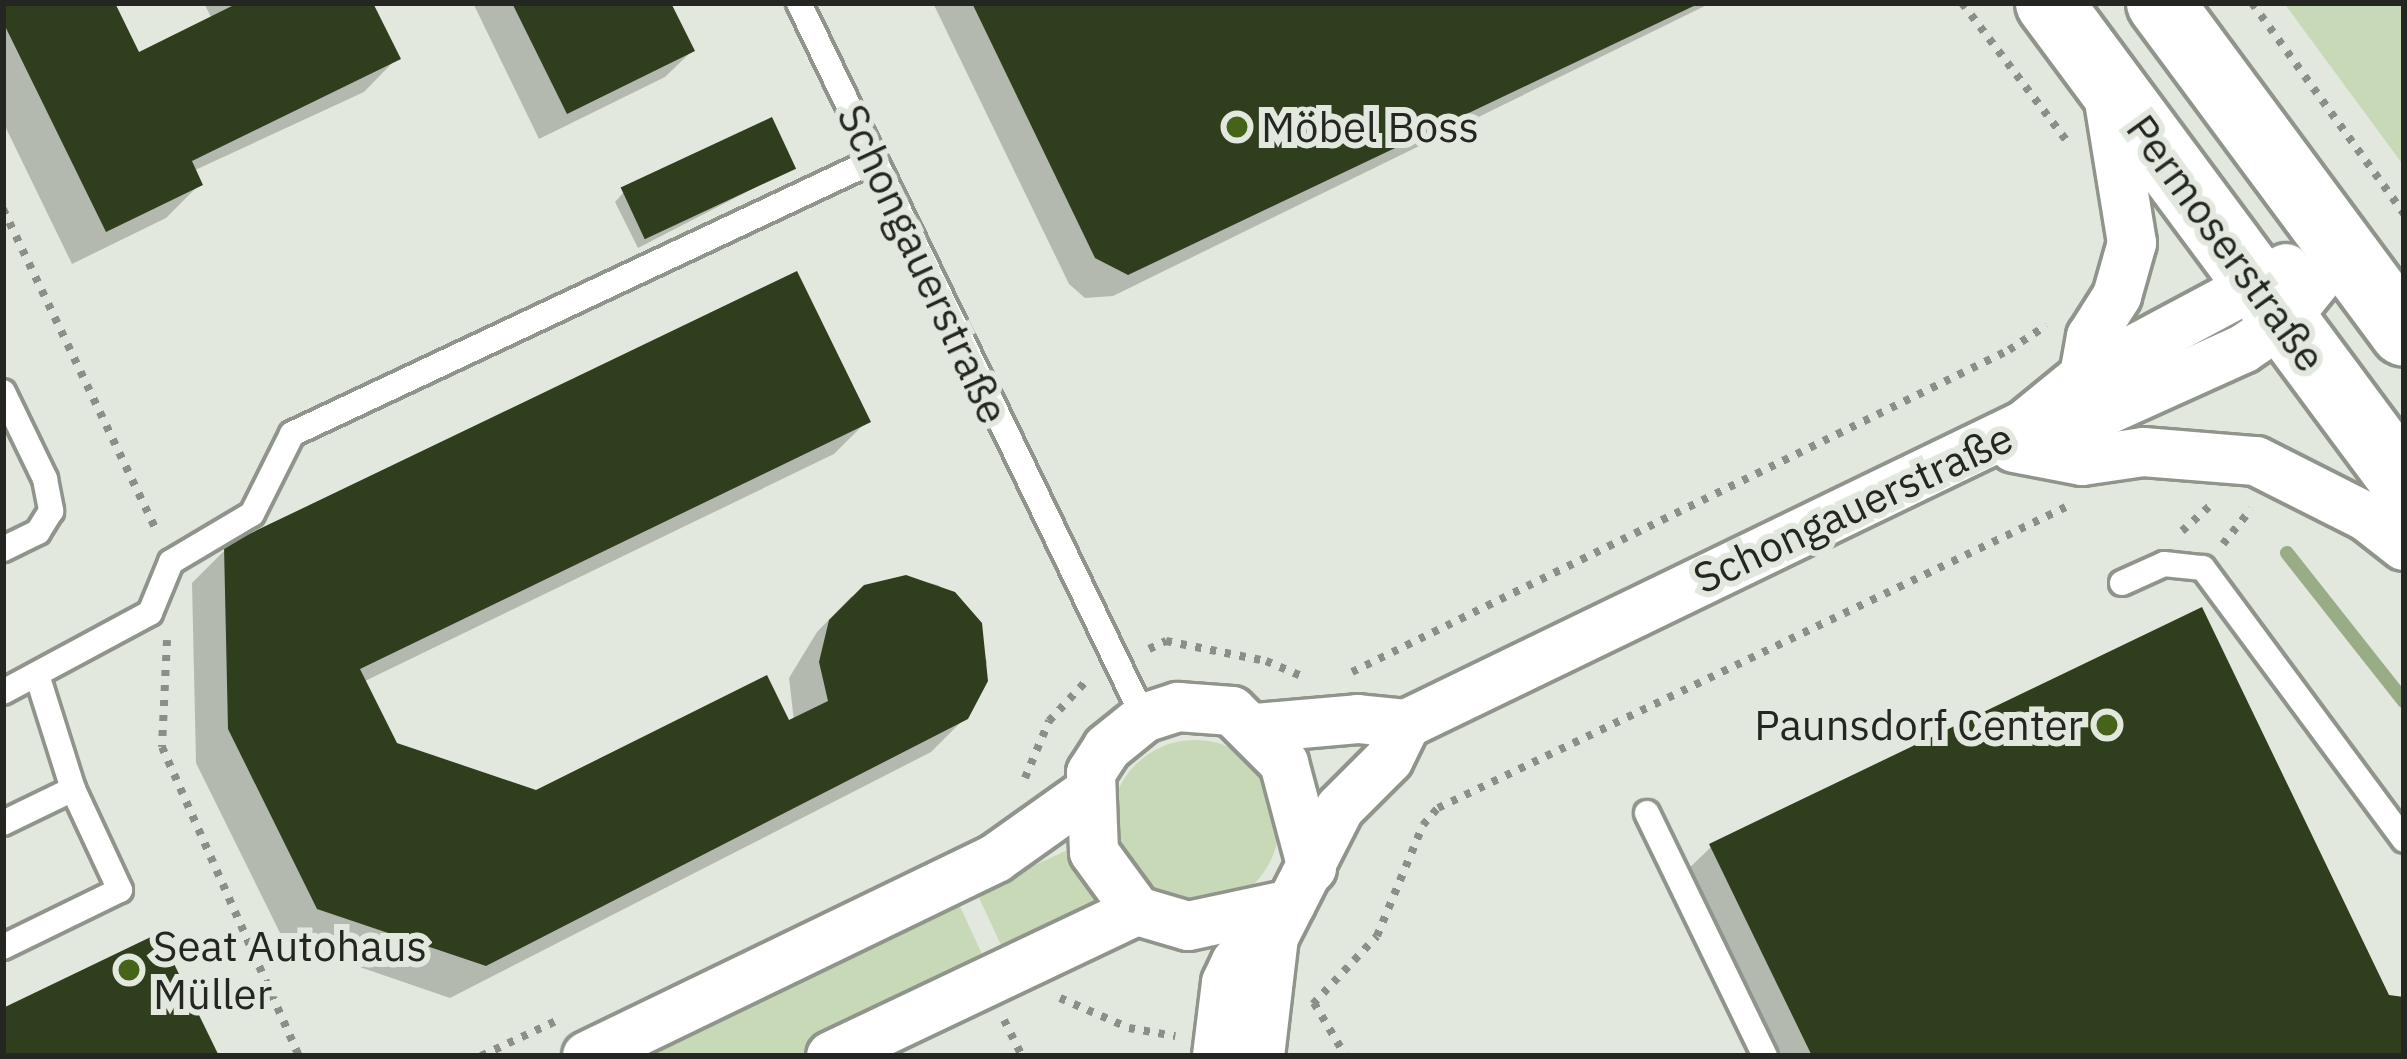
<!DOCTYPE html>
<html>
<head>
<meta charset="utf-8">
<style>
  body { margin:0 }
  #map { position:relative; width:2407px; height:1059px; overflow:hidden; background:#e2e8dd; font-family:"IBM Plex Sans",sans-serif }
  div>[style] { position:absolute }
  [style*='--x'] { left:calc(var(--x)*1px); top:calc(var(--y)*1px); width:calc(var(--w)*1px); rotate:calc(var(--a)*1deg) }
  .green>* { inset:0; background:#c7d9b7; transform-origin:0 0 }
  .round { border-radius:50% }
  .shadow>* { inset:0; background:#0003 }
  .stream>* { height:14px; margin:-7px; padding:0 7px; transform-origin:7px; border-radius:7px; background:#98ac85 }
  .building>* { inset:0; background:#2f3f1d; transform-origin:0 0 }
  .path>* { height:8px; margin-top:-4px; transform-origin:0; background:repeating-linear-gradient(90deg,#8b8f87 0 6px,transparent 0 15px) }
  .roads { filter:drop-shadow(3px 0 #90958b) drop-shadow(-3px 0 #90958b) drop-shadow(0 3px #90958b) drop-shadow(0 -3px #90958b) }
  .lane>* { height:24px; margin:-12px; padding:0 12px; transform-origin:12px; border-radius:12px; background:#fff }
  .street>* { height:48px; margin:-24px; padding:0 24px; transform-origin:24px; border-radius:24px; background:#fff }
  .primary>* { height:66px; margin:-33px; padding:0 33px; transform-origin:33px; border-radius:33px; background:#fff }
  .dots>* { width:33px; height:33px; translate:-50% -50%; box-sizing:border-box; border:6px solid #e2e8dd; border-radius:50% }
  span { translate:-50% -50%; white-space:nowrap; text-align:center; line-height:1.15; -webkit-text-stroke:12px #e2e8dd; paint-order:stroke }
  .poi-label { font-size:42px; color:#232621 }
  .left { translate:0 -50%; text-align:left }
  .right { translate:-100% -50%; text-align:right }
  .street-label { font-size:42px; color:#232621 }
  .frame { position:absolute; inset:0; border:6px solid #232621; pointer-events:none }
</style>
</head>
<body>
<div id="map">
  <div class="green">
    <div style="clip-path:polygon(2284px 3px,2404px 3px,2404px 166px)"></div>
    <div class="round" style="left:1111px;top:740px;width:168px;height:168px"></div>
    <div style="left:1078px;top:845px;width:65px;height:112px;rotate:65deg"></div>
    <div style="clip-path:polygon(958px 902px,987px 965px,799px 1056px,639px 1056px)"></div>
  </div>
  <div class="shadow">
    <div style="clip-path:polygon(3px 3px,111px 3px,138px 57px,212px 19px,204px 3px,370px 3px,397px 58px,364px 92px,193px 171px,200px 184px,166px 218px,72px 264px,3px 122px)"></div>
    <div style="clip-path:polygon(473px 3px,668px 3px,692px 51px,665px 77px,539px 139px)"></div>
    <div style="clip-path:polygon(933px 3px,1711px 3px,1113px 296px,1085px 298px,1069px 284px)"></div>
    <div style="clip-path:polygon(793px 168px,638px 248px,615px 202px,623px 193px)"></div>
    <div style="clip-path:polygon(867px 421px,834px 454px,363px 682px,394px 745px,536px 794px,794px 721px,789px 678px,817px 632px,851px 597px,906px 578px,938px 585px,968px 608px,987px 662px,965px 718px,931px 752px,450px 998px,284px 941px,196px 763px,192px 583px,226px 549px)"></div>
    <div style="clip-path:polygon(1711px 847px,2387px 997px,2404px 1003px,2404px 1056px,1773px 1056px,1684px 873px)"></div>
  </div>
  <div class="stream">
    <div style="--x:2287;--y:553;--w:189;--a:51.7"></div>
  </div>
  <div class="building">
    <div style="clip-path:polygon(3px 3px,115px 3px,139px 52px,238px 3px,373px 3px,401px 59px,192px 161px,203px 185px,106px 232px,3px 22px)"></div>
    <div style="clip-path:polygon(512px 3px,671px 3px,695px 51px,567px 114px)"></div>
    <div style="clip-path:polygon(972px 3px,1700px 3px,1128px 275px,1095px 258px)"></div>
    <div style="left:772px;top:117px;width:57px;height:167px;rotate:65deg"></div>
    <div style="clip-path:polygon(797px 271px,871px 422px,360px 669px,397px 743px,536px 790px,767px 675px,789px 720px,828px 701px,819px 662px,829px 620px,864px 585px,906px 575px,955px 592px,982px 623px,988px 681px,968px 719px,486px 966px,317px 909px,228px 729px,224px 546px)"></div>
    <div style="clip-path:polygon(2202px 607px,2389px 995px,2404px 997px,2404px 1056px,1812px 1056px,1709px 844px)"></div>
    <div style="clip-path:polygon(159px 933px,219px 1056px,3px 1056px,3px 1008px)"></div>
  </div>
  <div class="path">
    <div style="--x:1962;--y:3;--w:172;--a:52.8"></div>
    <div style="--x:2252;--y:3;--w:260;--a:54.2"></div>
    <div style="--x:3;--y:209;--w:358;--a:64.5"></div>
    <div style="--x:2182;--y:531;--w:39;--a:-42"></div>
    <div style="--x:2223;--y:544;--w:45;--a:-51.3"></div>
    <div style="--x:167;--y:640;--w:107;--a:92.7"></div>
    <div style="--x:162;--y:747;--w:338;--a:66.1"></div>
    <div style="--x:1149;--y:649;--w:19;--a:-25"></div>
    <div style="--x:1166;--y:641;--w:102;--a:11.3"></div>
    <div style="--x:1266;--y:661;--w:39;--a:23"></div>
    <div style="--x:1352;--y:672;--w:732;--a:-26.11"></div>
    <div style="--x:2009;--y:350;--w:45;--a:-33.3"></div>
    <div style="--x:1025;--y:778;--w:62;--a:-67.2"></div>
    <div style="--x:1049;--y:721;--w:56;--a:-47.2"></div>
    <div style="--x:1060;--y:998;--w:75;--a:23.5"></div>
    <div style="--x:1129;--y:1028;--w:47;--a:9.9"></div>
    <div style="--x:1314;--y:1003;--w:61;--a:59.2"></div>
    <div style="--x:1313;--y:1004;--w:93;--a:-46.7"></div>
    <div style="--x:1377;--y:936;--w:120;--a:-67.5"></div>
    <div style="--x:1423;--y:825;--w:23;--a:-49"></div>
    <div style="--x:1438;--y:808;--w:696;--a:-25.61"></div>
    <div style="--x:1004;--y:1020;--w:40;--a:63.4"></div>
    <div style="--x:481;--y:1056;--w:83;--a:-25"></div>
  </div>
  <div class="roads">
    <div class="lane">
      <div style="--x:799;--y:3;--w:794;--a:64.24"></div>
      <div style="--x:3;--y:392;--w:97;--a:64.2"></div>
      <div style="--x:45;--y:479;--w:33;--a:79"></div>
      <div style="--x:51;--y:511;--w:25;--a:122"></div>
      <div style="--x:38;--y:532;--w:39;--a:154"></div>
      <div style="--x:2122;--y:583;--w:46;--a:-24.3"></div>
      <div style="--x:2164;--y:564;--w:39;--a:6"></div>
      <div style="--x:2203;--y:568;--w:338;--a:53.5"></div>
      <div style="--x:3;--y:692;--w:167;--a:-28.3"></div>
      <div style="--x:150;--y:613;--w:55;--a:-67.6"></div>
      <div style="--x:171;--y:562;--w:94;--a:-30.7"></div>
      <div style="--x:252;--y:514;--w:89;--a:-63.4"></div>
      <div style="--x:292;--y:434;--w:644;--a:-25.17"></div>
      <div style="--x:1647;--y:813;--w:270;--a:64.1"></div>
      <div style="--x:3;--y:823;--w:78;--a:-25.9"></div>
      <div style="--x:3;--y:947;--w:130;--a:-26"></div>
      <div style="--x:120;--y:890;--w:111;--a:-115"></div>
      <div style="--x:73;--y:789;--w:120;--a:-107.5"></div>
    </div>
    <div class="street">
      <div style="--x:2084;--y:376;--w:40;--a:-80"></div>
      <div style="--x:2091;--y:337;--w:49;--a:-57.6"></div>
      <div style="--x:2117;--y:296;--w:55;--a:-74.2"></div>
      <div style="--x:2132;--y:243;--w:156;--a:-99.2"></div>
      <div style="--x:2024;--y:425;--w:77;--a:-39.2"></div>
      <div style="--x:2084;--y:376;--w:229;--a:-28.1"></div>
      <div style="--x:2014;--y:448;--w:69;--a:10.8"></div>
      <div style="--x:2082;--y:461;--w:62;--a:-8.4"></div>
      <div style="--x:2143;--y:452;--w:113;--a:4.6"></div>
      <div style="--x:2256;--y:461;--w:124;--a:26.8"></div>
      <div style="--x:2367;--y:517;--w:47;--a:38.1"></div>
      <div style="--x:1256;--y:728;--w:102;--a:-5"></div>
      <div style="--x:1358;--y:719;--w:48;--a:5.9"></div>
      <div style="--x:1406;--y:724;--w:687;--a:-25.82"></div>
      <div style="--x:2024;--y:425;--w:44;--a:3.9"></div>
      <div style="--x:2068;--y:428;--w:192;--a:-24.3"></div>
      <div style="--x:2243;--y:349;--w:50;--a:-34.3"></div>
      <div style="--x:2284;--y:321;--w:94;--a:-51.1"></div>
      <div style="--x:1291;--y:904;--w:105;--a:167.9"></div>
      <div style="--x:1188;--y:926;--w:53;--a:-163.6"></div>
      <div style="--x:1137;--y:911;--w:73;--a:-126.1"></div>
      <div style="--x:1094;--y:852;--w:79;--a:-92.2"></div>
      <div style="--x:1091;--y:773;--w:30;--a:-57"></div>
      <div style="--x:1107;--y:748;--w:48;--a:-39"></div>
      <div style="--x:1144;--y:718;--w:36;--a:-18"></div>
      <div style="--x:1178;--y:707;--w:54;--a:4.2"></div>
      <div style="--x:1232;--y:711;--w:74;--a:45"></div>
      <div style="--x:1284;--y:763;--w:109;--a:75.1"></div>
      <div style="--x:587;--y:1056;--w:454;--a:-25.8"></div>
      <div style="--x:996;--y:858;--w:110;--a:-35.4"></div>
      <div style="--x:831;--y:1056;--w:339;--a:-25.4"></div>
      <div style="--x:1217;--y:1056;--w:74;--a:-83"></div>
      <div style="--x:1226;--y:983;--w:23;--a:-65"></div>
      <div style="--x:1236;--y:962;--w:45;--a:-33.3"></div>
      <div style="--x:1260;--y:1056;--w:120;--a:-83.3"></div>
      <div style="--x:1274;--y:937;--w:145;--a:-62.9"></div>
      <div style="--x:1340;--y:808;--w:69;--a:-45"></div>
      <div style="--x:1389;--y:759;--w:39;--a:-64"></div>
    </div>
    <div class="primary">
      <div style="--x:2049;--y:3;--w:596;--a:53.46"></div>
      <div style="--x:2160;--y:3;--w:410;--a:53.5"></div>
    </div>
  </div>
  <div class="dots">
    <div style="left:1237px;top:127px;background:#45641a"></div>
    <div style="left:2107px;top:725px;background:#45641a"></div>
    <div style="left:129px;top:970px;background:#45641a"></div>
  </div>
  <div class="poi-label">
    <span class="left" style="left:1261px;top:127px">Möbel Boss</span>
    <span class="right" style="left:2083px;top:725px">Paunsdorf Center</span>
    <span class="left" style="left:153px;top:970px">Seat Autohaus<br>Müller</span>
  </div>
  <div class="street-label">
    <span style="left:2226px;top:243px;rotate:54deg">Permoserstraße</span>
    <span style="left:923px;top:264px;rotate:65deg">Schongauerstraße</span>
    <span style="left:1853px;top:508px;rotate:-25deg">Schongauerstraße</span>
  </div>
  <div class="frame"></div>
</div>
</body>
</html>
